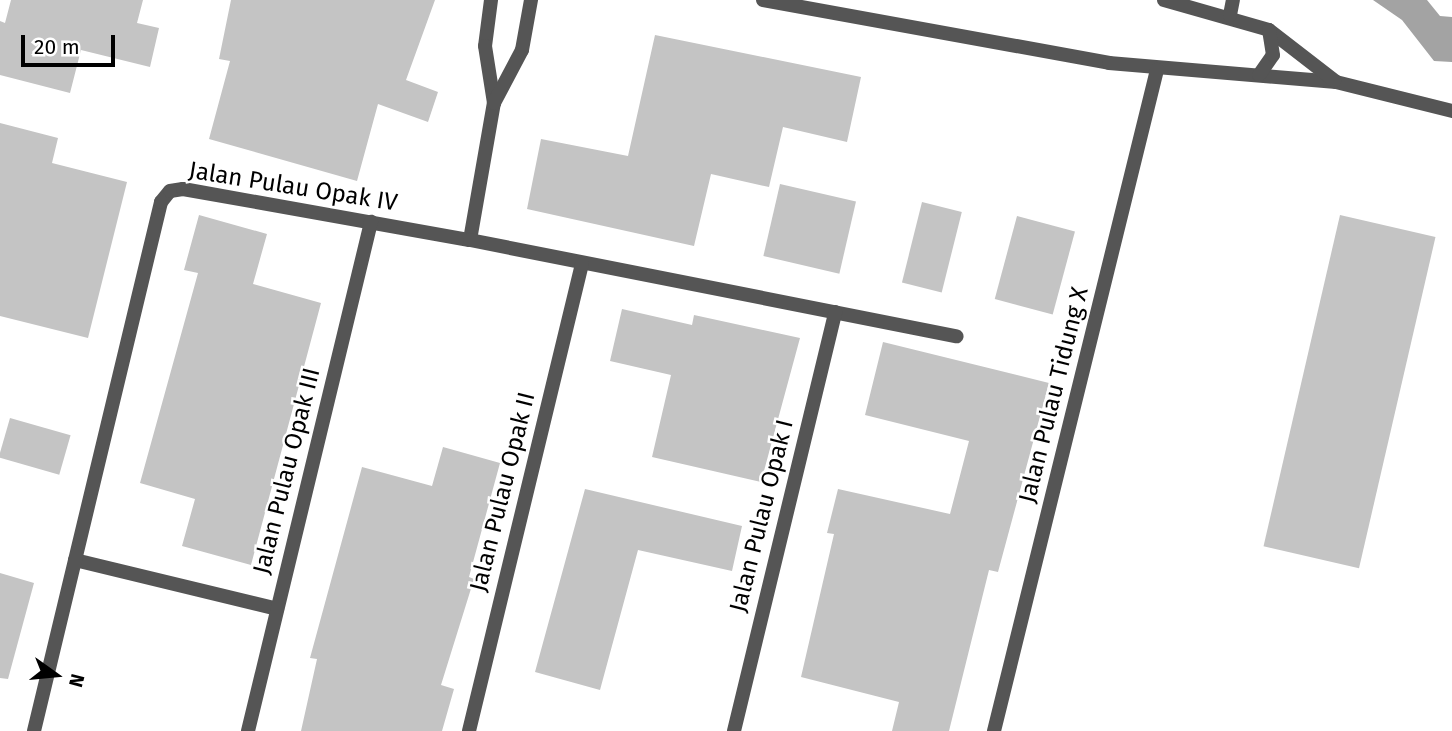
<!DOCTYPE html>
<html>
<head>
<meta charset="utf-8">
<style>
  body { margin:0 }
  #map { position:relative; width:1452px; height:731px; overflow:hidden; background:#fff; font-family:"Fira Sans",sans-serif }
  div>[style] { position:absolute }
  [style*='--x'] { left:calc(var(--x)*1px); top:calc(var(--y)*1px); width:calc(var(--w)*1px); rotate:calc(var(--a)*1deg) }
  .water>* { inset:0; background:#a3a3a3 }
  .building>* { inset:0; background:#c4c4c4; transform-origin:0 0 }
  .minor>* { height:14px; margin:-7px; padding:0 7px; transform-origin:7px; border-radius:7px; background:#555 }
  span { translate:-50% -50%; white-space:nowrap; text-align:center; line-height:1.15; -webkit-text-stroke:5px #fff; paint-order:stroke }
  .street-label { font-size:24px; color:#000 }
  .north { position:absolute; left:21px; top:640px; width:70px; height:70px; -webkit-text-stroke:5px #fff; paint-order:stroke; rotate:105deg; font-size:19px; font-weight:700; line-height:28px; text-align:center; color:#000 }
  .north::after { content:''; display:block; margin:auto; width:24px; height:32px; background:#000; clip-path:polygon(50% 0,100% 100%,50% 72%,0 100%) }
  .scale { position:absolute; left:21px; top:35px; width:94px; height:32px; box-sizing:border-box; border:4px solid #000; border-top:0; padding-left:9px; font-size:21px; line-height:24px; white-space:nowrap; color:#000; -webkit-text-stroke:5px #fff; paint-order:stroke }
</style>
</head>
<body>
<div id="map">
  <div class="water">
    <div style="clip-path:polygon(1373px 0,1427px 0,1440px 16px,1452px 17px,1452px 62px,1434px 61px,1402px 20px)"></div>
  </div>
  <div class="building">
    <div style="clip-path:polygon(11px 0,143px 0,137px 23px,159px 28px,150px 67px,81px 50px,70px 93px,0 75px,0 21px,5px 23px)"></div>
    <div style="clip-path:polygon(231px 0,435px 0,406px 80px,438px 92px,428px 122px,378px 104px,357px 181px,209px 139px,230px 61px,219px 59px)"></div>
    <div style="clip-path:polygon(655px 35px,861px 77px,847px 142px,783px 127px,769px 187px,711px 174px,694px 246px,527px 209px,541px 139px,628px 156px)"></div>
    <div style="clip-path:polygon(0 123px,58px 138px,52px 163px,127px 182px,88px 338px,0 316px)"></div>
    <div style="left:780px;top:184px;width:78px;height:74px;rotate:13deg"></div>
    <div style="left:922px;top:202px;width:41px;height:83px;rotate:14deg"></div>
    <div style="clip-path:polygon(199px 215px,267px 234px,253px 284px,321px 303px,251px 565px,182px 546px,195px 499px,140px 483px,198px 273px,184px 270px)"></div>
    <div style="left:1340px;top:215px;width:98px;height:340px;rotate:13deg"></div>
    <div style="left:1017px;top:216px;width:60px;height:86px;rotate:15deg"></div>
    <div style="clip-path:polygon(622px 309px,692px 325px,694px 315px,800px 338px,761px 482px,652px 457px,671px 375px,610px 361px)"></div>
    <div style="clip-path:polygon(883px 342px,1049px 383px,998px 572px,989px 570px,949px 731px,892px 731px,899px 702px,801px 677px,834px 534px,827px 533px,838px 489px,950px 514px,969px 441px,865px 415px)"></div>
    <div style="left:10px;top:418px;width:63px;height:41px;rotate:16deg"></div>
    <div style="clip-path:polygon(443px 447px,500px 463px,469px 577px,474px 579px,441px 685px,454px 689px,442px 731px,301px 731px,317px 659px,310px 658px,362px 467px,432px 486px)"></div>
    <div style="clip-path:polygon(585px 489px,742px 526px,732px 571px,638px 550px,600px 690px,535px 672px)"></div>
    <div style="clip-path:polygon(0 573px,34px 583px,8px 679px,0 678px)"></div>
  </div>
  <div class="minor">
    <div style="--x:491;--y:0;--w:46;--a:97.4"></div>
    <div style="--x:485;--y:46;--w:58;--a:81"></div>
    <div style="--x:763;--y:0;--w:352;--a:10.3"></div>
    <div style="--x:1109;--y:63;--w:228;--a:4.8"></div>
    <div style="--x:1336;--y:82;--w:120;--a:14"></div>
    <div style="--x:1164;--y:0;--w:109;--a:15.9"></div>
    <div style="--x:1269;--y:30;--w:83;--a:37.7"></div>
    <div style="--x:1230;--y:15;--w:15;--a:-79"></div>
    <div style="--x:1259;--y:75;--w:24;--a:-55"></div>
    <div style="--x:1273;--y:55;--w:25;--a:-99"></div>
    <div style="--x:470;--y:240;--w:139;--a:-80.1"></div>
    <div style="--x:494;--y:103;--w:60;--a:-62.2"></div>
    <div style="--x:522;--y:50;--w:51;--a:-79.8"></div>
    <div style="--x:75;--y:560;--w:208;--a:13.6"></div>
    <div style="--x:34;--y:731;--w:544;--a:-76.5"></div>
    <div style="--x:161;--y:202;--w:14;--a:-51"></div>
    <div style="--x:170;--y:191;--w:13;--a:-9"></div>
    <div style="--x:183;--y:189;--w:291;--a:10.1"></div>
    <div style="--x:470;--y:240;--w:496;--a:11.2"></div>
    <div style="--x:248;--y:731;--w:524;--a:-76.41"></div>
    <div style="--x:469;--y:731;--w:480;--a:-76.4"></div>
    <div style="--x:734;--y:731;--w:431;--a:-76.4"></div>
    <div style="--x:994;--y:731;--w:681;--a:-76.15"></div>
  </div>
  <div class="street-label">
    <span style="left:293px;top:187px;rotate:9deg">Jalan Pulau Opak IV</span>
    <span style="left:1054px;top:395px;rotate:-76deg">Jalan Pulau Tidung X</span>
    <span style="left:287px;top:471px;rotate:-76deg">Jalan Pulau Opak III</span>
    <span style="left:503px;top:492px;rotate:-76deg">Jalan Pulau Opak II</span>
    <span style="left:762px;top:516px;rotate:-76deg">Jalan Pulau Opak I</span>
  </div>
  <div class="north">N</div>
  <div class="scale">20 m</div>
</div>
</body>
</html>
